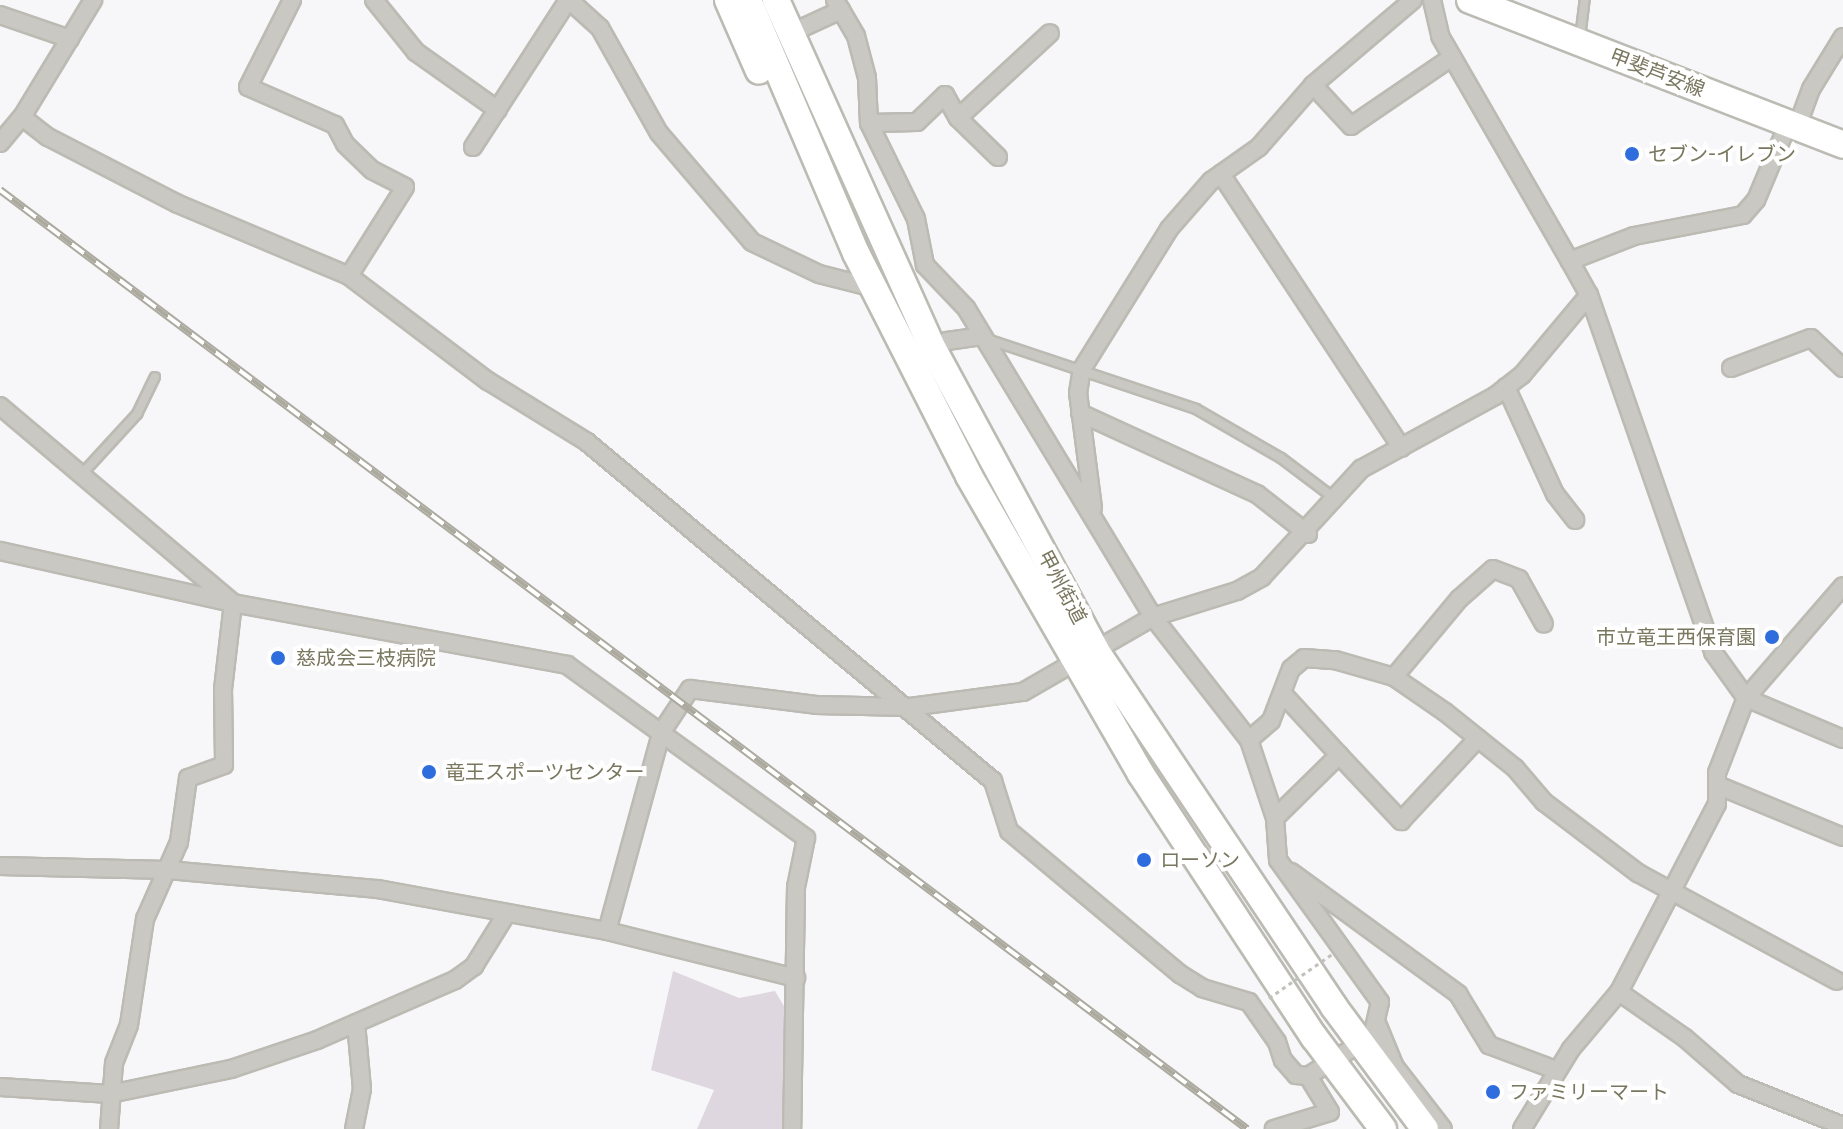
<!DOCTYPE html>
<html>
<head>
<meta charset="utf-8">
<style>
  body { margin:0 }
  #map { position:relative; width:1843px; height:1129px; overflow:hidden; background:#f7f6f8; font-family:"Fira Sans","Noto Sans JP",sans-serif }
  div>[style] { position:absolute }
  [style*='--x'] { left:calc(var(--x)*1px); top:calc(var(--y)*1px); width:calc(var(--w)*1px); rotate:calc(var(--a)*1deg) }
  .green>* { inset:0; background:#dfd7df }
  .roads { filter:drop-shadow(2px 0 #bcbbb3) drop-shadow(-2px 0 #bcbbb3) drop-shadow(0 2px #bcbbb3) drop-shadow(0 -2px #bcbbb3) }
  .service>* { height:8px; margin:-4px; padding:0 4px; transform-origin:4px; border-radius:4px; background:#c9c8c2 }
  .minor>* { height:16px; margin:-8px; padding:0 8px; transform-origin:8px; border-radius:8px; background:#c9c8c2 }
  .primary>* { height:26px; margin:-13px; padding:0 13px; transform-origin:13px; border-radius:13px; background:#fff }
  .trunk>* { height:26px; margin:-13px; padding:0 13px; transform-origin:13px; border-radius:13px; background:#fff }
  .rail>* { height:8px; margin-top:-4px; transform-origin:0; background:repeating-linear-gradient(90deg,#fff 0 15px,#acaa9f 0 30px); box-sizing:border-box; border-block:2px solid #acaa9f }
  .path-bridge>* { height:3px; margin-top:-1.5px; transform-origin:0; background:repeating-linear-gradient(90deg,#c0bfba 0 4px,transparent 0 8px) }
  .dots>* { width:22px; height:22px; translate:-50% -50%; box-sizing:border-box; border:4px solid #fff; border-radius:50% }
  span { translate:-50% -50%; white-space:nowrap; text-align:center; line-height:1.15; -webkit-text-stroke:8px #fff; paint-order:stroke }
  .street-label { font-size:20px; color:#7a775f }
  .poi-label { font-size:20px; color:#7a775f }
  .left { translate:0 -50%; text-align:left }
  .right { translate:-100% -50%; text-align:right }
</style>
</head>
<body>
<div id="map">
  <div class="green">
    <div style="clip-path:polygon(673px 971px,739px 998px,775px 991px,791px 1018px,782px 1129px,697px 1129px,714px 1090px,651px 1070px)"></div>
  </div>
  <div class="roads">
    <div class="service">
      <div style="--x:1580;--y:38;--w:38;--a:-83"></div>
      <div style="--x:990;--y:340;--w:217;--a:18.5"></div>
      <div style="--x:1196;--y:409;--w:98;--a:30"></div>
      <div style="--x:1281;--y:458;--w:66;--a:37"></div>
      <div style="--x:81;--y:475;--w:83;--a:-47.4"></div>
      <div style="--x:137;--y:414;--w:41;--a:-64.1"></div>
    </div>
    <div class="minor">
      <div style="--x:292;--y:0;--w:97;--a:116.8"></div>
      <div style="--x:248;--y:87;--w:95;--a:23.6"></div>
      <div style="--x:335;--y:125;--w:21;--a:62"></div>
      <div style="--x:345;--y:144;--w:37;--a:44"></div>
      <div style="--x:372;--y:170;--w:37;--a:27"></div>
      <div style="--x:405;--y:187;--w:105;--a:122.2"></div>
      <div style="--x:374;--y:0;--w:67;--a:51.1"></div>
      <div style="--x:416;--y:52;--w:100;--a:35.3"></div>
      <div style="--x:569;--y:0;--w:42;--a:42.1"></div>
      <div style="--x:600;--y:28;--w:120;--a:60.7"></div>
      <div style="--x:659;--y:133;--w:143;--a:49.5"></div>
      <div style="--x:752;--y:242;--w:74;--a:25.5"></div>
      <div style="--x:819;--y:274;--w:57;--a:14.3"></div>
      <div style="--x:835;--y:0;--w:42;--a:59.7"></div>
      <div style="--x:856;--y:36;--w:43;--a:75.3"></div>
      <div style="--x:867;--y:78;--w:45;--a:87.5"></div>
      <div style="--x:869;--y:123;--w:107;--a:63.9"></div>
      <div style="--x:916;--y:219;--w:47;--a:78.9"></div>
      <div style="--x:925;--y:265;--w:59;--a:46.4"></div>
      <div style="--x:966;--y:308;--w:361;--a:58.8"></div>
      <div style="--x:1153;--y:617;--w:156;--a:52"></div>
      <div style="--x:1249;--y:740;--w:82;--a:71.6"></div>
      <div style="--x:1275;--y:818;--w:42;--a:85.9"></div>
      <div style="--x:1278;--y:860;--w:175;--a:54.3"></div>
      <div style="--x:1380;--y:1002;--w:35;--a:103"></div>
      <div style="--x:1372;--y:1036;--w:75;--a:148"></div>
      <div style="--x:1308;--y:1076;--w:42;--a:58.6"></div>
      <div style="--x:1330;--y:1112;--w:59;--a:163.1"></div>
      <div style="--x:1432;--y:0;--w:37;--a:77"></div>
      <div style="--x:1440;--y:36;--w:260;--a:60"></div>
      <div style="--x:0;--y:15;--w:74;--a:18.9"></div>
      <div style="--x:802;--y:28;--w:43;--a:-24.8"></div>
      <div style="--x:1313;--y:85;--w:56;--a:47.2"></div>
      <div style="--x:1351;--y:126;--w:122;--a:-34.3"></div>
      <div style="--x:22;--y:117;--w:33;--a:38"></div>
      <div style="--x:48;--y:137;--w:146;--a:27.3"></div>
      <div style="--x:178;--y:204;--w:186;--a:22.8"></div>
      <div style="--x:349;--y:276;--w:174;--a:37.1"></div>
      <div style="--x:488;--y:381;--w:116;--a:31.6"></div>
      <div style="--x:587;--y:442;--w:529;--a:39.86"></div>
      <div style="--x:993;--y:781;--w:52;--a:72.3"></div>
      <div style="--x:1009;--y:831;--w:223;--a:39.9"></div>
      <div style="--x:1180;--y:974;--w:26;--a:32"></div>
      <div style="--x:1202;--y:988;--w:49;--a:16.6"></div>
      <div style="--x:1249;--y:1002;--w:49;--a:55"></div>
      <div style="--x:1277;--y:1042;--w:19;--a:72"></div>
      <div style="--x:1283;--y:1060;--w:20;--a:49"></div>
      <div style="--x:1296;--y:1075;--w:12;--a:5"></div>
      <div style="--x:958;--y:118;--w:56;--a:44.3"></div>
      <div style="--x:869;--y:123;--w:48;--a:-1.2"></div>
      <div style="--x:917;--y:122;--w:39;--a:-44"></div>
      <div style="--x:945;--y:95;--w:26;--a:61"></div>
      <div style="--x:958;--y:118;--w:125;--a:-42.7"></div>
      <div style="--x:1788;--y:124;--w:82;--a:112.8"></div>
      <div style="--x:1756;--y:200;--w:20;--a:131"></div>
      <div style="--x:1743;--y:215;--w:111;--a:169.1"></div>
      <div style="--x:1634;--y:236;--w:69;--a:158.7"></div>
      <div style="--x:1570;--y:261;--w:39;--a:61"></div>
      <div style="--x:1589;--y:295;--w:378;--a:70.8"></div>
      <div style="--x:1713;--y:652;--w:57;--a:54.3"></div>
      <div style="--x:1746;--y:698;--w:105;--a:22.9"></div>
      <div style="--x:1797;--y:127;--w:40;--a:-69.8"></div>
      <div style="--x:1811;--y:89;--w:61;--a:-58.4"></div>
      <div style="--x:0;--y:143;--w:34;--a:-50"></div>
      <div style="--x:22;--y:117;--w:137;--a:-58.7"></div>
      <div style="--x:473;--y:147;--w:175;--a:-57.1"></div>
      <div style="--x:1221;--y:174;--w:328;--a:56.6"></div>
      <div style="--x:933;--y:349;--w:16;--a:-30"></div>
      <div style="--x:947;--y:341;--w:35;--a:-8"></div>
      <div style="--x:1731;--y:368;--w:85;--a:-20.6"></div>
      <div style="--x:1811;--y:338;--w:44;--a:43.2"></div>
      <div style="--x:1506;--y:387;--w:118;--a:65.4"></div>
      <div style="--x:1555;--y:494;--w:33;--a:52"></div>
      <div style="--x:0;--y:406;--w:305;--a:40.2"></div>
      <div style="--x:233;--y:603;--w:87;--a:96.6"></div>
      <div style="--x:223;--y:689;--w:76;--a:89.2"></div>
      <div style="--x:224;--y:765;--w:38;--a:160"></div>
      <div style="--x:188;--y:778;--w:65;--a:98"></div>
      <div style="--x:179;--y:842;--w:84;--a:113.8"></div>
      <div style="--x:145;--y:919;--w:107;--a:98.6"></div>
      <div style="--x:129;--y:1025;--w:41;--a:111.5"></div>
      <div style="--x:114;--y:1063;--w:66;--a:94.3"></div>
      <div style="--x:1080;--y:413;--w:195;--a:24.6"></div>
      <div style="--x:1257;--y:494;--w:65;--a:38.1"></div>
      <div style="--x:1093;--y:508;--w:116;--a:-97.4"></div>
      <div style="--x:1078;--y:393;--w:24;--a:-81"></div>
      <div style="--x:1082;--y:369;--w:165;--a:-58.1"></div>
      <div style="--x:1169;--y:229;--w:64;--a:-48.8"></div>
      <div style="--x:1211;--y:181;--w:59;--a:-35.3"></div>
      <div style="--x:1259;--y:147;--w:82;--a:-48.9"></div>
      <div style="--x:1313;--y:85;--w:131;--a:-40.4"></div>
      <div style="--x:0;--y:551;--w:239;--a:12.6"></div>
      <div style="--x:233;--y:603;--w:340;--a:10.5"></div>
      <div style="--x:567;--y:665;--w:295;--a:35.9"></div>
      <div style="--x:806;--y:838;--w:50;--a:101.5"></div>
      <div style="--x:796;--y:887;--w:242;--a:90.9"></div>
      <div style="--x:1394;--y:677;--w:102;--a:-50.2"></div>
      <div style="--x:1459;--y:599;--w:45;--a:-41.4"></div>
      <div style="--x:1493;--y:569;--w:28;--a:21"></div>
      <div style="--x:1519;--y:579;--w:51;--a:60.9"></div>
      <div style="--x:1283;--y:694;--w:83;--a:47.4"></div>
      <div style="--x:1249;--y:740;--w:29;--a:-41"></div>
      <div style="--x:1271;--y:721;--w:56;--a:-69"></div>
      <div style="--x:1291;--y:669;--w:17;--a:-40"></div>
      <div style="--x:1304;--y:658;--w:31;--a:4"></div>
      <div style="--x:1335;--y:660;--w:61;--a:16.1"></div>
      <div style="--x:1394;--y:677;--w:62;--a:34.5"></div>
      <div style="--x:1445;--y:712;--w:90;--a:38.7"></div>
      <div style="--x:1515;--y:768;--w:45;--a:49.5"></div>
      <div style="--x:1544;--y:802;--w:118;--a:37.1"></div>
      <div style="--x:1638;--y:873;--w:226;--a:28.5"></div>
      <div style="--x:1717;--y:785;--w:136;--a:22.4"></div>
      <div style="--x:1275;--y:818;--w:90;--a:-44.5"></div>
      <div style="--x:1339;--y:755;--w:91;--a:46.8"></div>
      <div style="--x:1401;--y:821;--w:113;--a:-47.1"></div>
      <div style="--x:0;--y:866;--w:168;--a:1.4"></div>
      <div style="--x:168;--y:870;--w:211;--a:5.2"></div>
      <div style="--x:378;--y:889;--w:233;--a:10.4"></div>
      <div style="--x:607;--y:931;--w:195;--a:14"></div>
      <div style="--x:1291;--y:872;--w:207;--a:36.1"></div>
      <div style="--x:1458;--y:994;--w:60;--a:58.7"></div>
      <div style="--x:1489;--y:1045;--w:72;--a:20.5"></div>
      <div style="--x:607;--y:931;--w:205;--a:-74.7"></div>
      <div style="--x:661;--y:733;--w:53;--a:-56.6"></div>
      <div style="--x:690;--y:689;--w:127;--a:7.2"></div>
      <div style="--x:816;--y:705;--w:94;--a:1.2"></div>
      <div style="--x:910;--y:707;--w:114;--a:-7.6"></div>
      <div style="--x:1023;--y:692;--w:150;--a:-30"></div>
      <div style="--x:1153;--y:617;--w:88;--a:-17.2"></div>
      <div style="--x:1237;--y:591;--w:29;--a:-29"></div>
      <div style="--x:1262;--y:577;--w:147;--a:-47.5"></div>
      <div style="--x:1361;--y:469;--w:153;--a:-28.6"></div>
      <div style="--x:1495;--y:396;--w:34;--a:-38"></div>
      <div style="--x:1522;--y:375;--w:104;--a:-50.1"></div>
      <div style="--x:1619;--y:992;--w:80;--a:34.9"></div>
      <div style="--x:1685;--y:1038;--w:70;--a:41"></div>
      <div style="--x:1738;--y:1084;--w:113;--a:21.8"></div>
      <div style="--x:1376;--y:1021;--w:50;--a:67.6"></div>
      <div style="--x:1395;--y:1067;--w:78;--a:52.3"></div>
      <div style="--x:0;--y:1087;--w:110;--a:3.6"></div>
      <div style="--x:110;--y:1094;--w:124;--a:-11.7"></div>
      <div style="--x:231;--y:1069;--w:91;--a:-18.6"></div>
      <div style="--x:317;--y:1040;--w:150;--a:-23.5"></div>
      <div style="--x:455;--y:980;--w:24;--a:-36"></div>
      <div style="--x:474;--y:966;--w:62;--a:-58.1"></div>
      <div style="--x:354;--y:1129;--w:41;--a:-78.7"></div>
      <div style="--x:362;--y:1089;--w:66;--a:-95.2"></div>
      <div style="--x:1522;--y:1129;--w:94;--a:-58.5"></div>
      <div style="--x:1571;--y:1049;--w:75;--a:-49.9"></div>
      <div style="--x:1619;--y:992;--w:212;--a:-62.5"></div>
      <div style="--x:1717;--y:804;--w:31;--a:-90"></div>
      <div style="--x:1717;--y:773;--w:80;--a:-68.9"></div>
      <div style="--x:1746;--y:698;--w:148;--a:-49.1"></div>
    </div>
    <div class="primary">
      <div style="--x:1470;--y:0;--w:400;--a:21.2"></div>
    </div>
    <div class="trunk">
      <div style="--x:728;--y:0;--w:77;--a:66.4"></div>
      <div style="--x:748;--y:0;--w:275;--a:66.9"></div>
      <div style="--x:856;--y:253;--w:250;--a:63.1"></div>
      <div style="--x:969;--y:476;--w:344;--a:60"></div>
      <div style="--x:1141;--y:774;--w:315;--a:56.7"></div>
      <div style="--x:1314;--y:1037;--w:115;--a:53.1"></div>
      <div style="--x:776;--y:0;--w:383;--a:65.8"></div>
      <div style="--x:933;--y:349;--w:343;--a:61.6"></div>
      <div style="--x:1096;--y:651;--w:428;--a:56.2"></div>
      <div style="--x:1334;--y:1007;--w:152;--a:53.3"></div>
    </div>
  </div>
  <div class="rail">
    <div style="--x:0;--y:190;--w:1561;--a:36.98"></div>
  </div>
  <div class="path-bridge">
    <div style="--x:1269;--y:998;--w:77;--a:-34.9"></div>
  </div>
  <div class="dots">
    <div style="left:1632px;top:154px;background:#2f6ddf"></div>
    <div style="left:1772px;top:637px;background:#2f6ddf"></div>
    <div style="left:278px;top:658px;background:#2f6ddf"></div>
    <div style="left:429px;top:772px;background:#2f6ddf"></div>
    <div style="left:1144px;top:860px;background:#2f6ddf"></div>
    <div style="left:1493px;top:1092px;background:#2f6ddf"></div>
  </div>
  <div class="street-label">
    <span style="left:1657px;top:73px;rotate:21deg">甲斐芦安線</span>
    <span style="left:1062px;top:587px;rotate:62deg">甲州街道</span>
  </div>
  <div class="poi-label">
    <span class="left" style="left:1648px;top:154px">セブン-イレブン</span>
    <span class="right" style="left:1756px;top:637px">市立竜王西保育園</span>
    <span class="left" style="left:296px;top:658px">慈成会三枝病院</span>
    <span class="left" style="left:445px;top:772px">竜王スポーツセンター</span>
    <span class="left" style="left:1160px;top:860px">ローソン</span>
    <span class="left" style="left:1509px;top:1092px">ファミリーマート</span>
  </div>
</div>
</body>
</html>
